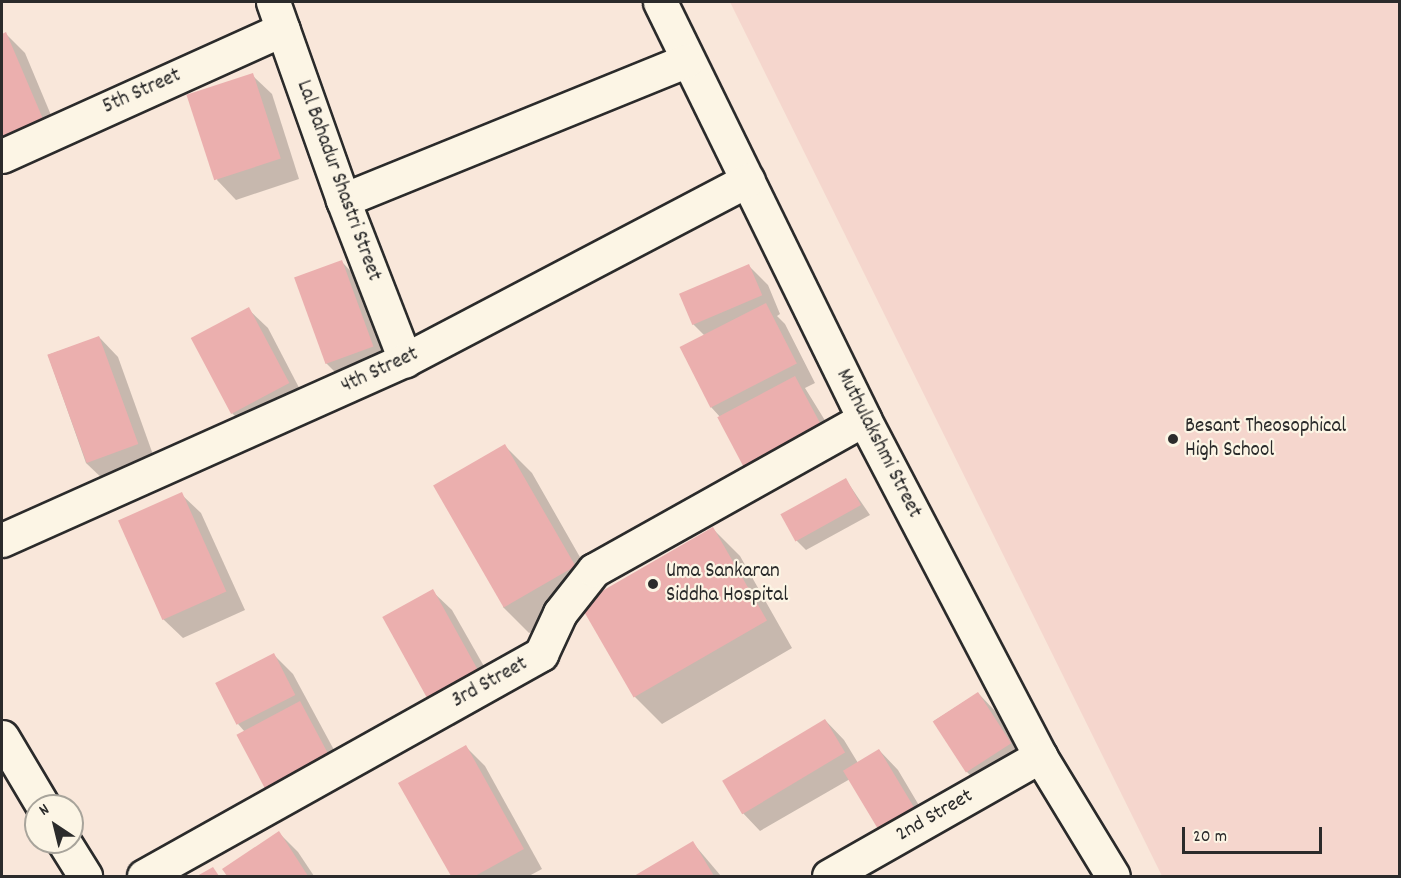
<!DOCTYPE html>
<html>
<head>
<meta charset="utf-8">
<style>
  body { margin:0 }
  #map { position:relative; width:1401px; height:878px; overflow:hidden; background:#f9e7da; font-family:Dekko,sans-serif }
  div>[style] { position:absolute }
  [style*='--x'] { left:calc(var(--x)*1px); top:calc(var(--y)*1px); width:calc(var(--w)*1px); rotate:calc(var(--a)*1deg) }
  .built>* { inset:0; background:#f5d6cd }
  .shadow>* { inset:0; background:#0003 }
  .building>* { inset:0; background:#ebafae; transform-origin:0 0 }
  .roads { filter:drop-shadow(2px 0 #2b2b2b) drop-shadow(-2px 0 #2b2b2b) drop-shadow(0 2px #2b2b2b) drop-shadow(0 -2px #2b2b2b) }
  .minor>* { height:33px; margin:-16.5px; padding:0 16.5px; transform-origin:16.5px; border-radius:16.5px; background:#fcf5e5 }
  .dots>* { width:16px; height:16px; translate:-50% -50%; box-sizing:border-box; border:3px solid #fcf5e5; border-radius:50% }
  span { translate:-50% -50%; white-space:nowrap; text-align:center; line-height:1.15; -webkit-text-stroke:4.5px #fcf5e5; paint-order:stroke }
  .street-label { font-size:21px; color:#2b2b2b }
  .poi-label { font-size:21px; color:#2b2b2b }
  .left { translate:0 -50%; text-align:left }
  .frame { position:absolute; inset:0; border:3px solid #2b2b2b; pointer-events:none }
  .north { position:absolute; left:24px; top:794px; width:60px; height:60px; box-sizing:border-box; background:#fcf5e5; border:2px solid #a8a49b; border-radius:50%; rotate:325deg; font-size:16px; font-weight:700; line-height:24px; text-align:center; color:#2b2b2b }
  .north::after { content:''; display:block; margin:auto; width:21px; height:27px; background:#2b2b2b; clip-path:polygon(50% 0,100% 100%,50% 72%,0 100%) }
  .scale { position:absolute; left:1182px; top:827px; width:140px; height:27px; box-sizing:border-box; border:3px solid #2b2b2b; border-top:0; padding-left:8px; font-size:18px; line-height:21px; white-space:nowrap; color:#2b2b2b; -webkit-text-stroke:4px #fcf5e5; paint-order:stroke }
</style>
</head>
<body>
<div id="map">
  <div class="built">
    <div style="clip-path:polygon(730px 2px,1399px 2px,1399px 876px,1162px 876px)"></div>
  </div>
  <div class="shadow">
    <div style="clip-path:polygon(6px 34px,25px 53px,61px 139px,2px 164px,2px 36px)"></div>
    <div style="clip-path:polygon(252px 75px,272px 94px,299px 179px,236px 200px,217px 180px)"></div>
    <div style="clip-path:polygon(342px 262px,361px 282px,392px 365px,346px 383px,326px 363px)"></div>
    <div style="clip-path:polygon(748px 265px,768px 285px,780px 314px,777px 316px,785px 324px,815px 383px,805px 388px,842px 448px,721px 418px,711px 407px,681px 348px,705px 336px,693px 324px)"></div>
    <div style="clip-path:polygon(248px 309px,268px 328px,307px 403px,251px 433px,232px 413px)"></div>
    <div style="clip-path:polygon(99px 337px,118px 357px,156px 463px,106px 482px,86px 463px,48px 355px)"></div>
    <div style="clip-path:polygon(505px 446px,532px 473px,601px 594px,713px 529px,740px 556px,792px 648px,662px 724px,635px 697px,581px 604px,529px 633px,503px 607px)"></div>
    <div style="clip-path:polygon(846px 480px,870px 515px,806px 550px,796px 540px)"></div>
    <div style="clip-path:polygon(181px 494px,201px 513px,245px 610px,183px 638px,163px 619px)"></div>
    <div style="clip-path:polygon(432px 591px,452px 610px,502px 698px,454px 726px,434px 706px)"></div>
    <div style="clip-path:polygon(274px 655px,293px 674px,347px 774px,245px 732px,238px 724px)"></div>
    <div style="clip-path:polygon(978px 693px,997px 713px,1029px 763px,986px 791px,966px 771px,934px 721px)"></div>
    <div style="clip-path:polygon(825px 720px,844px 740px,858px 763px,879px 750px,898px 770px,933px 829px,850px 779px,760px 831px,741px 811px)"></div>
    <div style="clip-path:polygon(466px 747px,485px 766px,542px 869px,529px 876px,452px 876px,400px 783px)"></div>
    <div style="clip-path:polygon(279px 833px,298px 852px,314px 876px,228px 876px,224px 869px)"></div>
    <div style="clip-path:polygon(693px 843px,721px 876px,637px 876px)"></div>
  </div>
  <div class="building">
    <div style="clip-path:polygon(6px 32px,43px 119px,2px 137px,2px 34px)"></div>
    <div style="left:253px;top:73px;width:90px;height:70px;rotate:72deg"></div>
    <div style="left:342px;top:260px;width:92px;height:51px;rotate:70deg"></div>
    <div style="left:749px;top:264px;width:34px;height:76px;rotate:67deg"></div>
    <div style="left:766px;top:303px;width:68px;height:97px;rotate:63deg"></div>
    <div style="left:249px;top:307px;width:86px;height:66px;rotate:62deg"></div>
    <div style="left:99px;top:336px;width:115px;height:55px;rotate:70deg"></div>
    <div style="left:795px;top:376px;width:59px;height:88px;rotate:62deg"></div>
    <div style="left:505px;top:444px;width:141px;height:83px;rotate:60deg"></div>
    <div style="left:846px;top:478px;width:31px;height:75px;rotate:61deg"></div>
    <div style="left:182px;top:492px;width:109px;height:70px;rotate:66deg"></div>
    <div style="left:713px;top:527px;width:108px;height:154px;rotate:60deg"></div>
    <div style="left:433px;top:589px;width:103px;height:58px;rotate:61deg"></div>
    <div style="left:274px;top:653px;width:47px;height:66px;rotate:63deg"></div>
    <div style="left:978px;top:692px;width:61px;height:54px;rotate:57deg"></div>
    <div style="left:300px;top:701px;width:61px;height:72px;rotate:62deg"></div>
    <div style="left:825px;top:719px;width:39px;height:120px;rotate:59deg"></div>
    <div style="clip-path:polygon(466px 745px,524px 849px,475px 876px,451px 876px,398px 783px)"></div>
    <div style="left:879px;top:749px;width:70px;height:42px;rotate:59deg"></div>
    <div style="clip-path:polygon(279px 831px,308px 876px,227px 876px,222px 869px)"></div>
    <div style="clip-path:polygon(693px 841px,714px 876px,634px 876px)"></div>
    <div style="clip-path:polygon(213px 867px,219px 876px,197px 876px)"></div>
  </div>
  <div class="roads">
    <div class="minor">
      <div style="--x:273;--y:2;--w:210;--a:70.5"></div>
      <div style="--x:343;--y:200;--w:172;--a:68.8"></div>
      <div style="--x:660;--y:2;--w:464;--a:63.9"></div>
      <div style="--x:864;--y:419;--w:380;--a:62.4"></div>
      <div style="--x:1040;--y:756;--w:140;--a:58.7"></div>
      <div style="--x:2;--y:156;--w:308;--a:-24.3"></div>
      <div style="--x:343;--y:200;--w:371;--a:-22.1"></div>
      <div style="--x:2;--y:540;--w:441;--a:-24.1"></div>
      <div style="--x:405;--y:360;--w:387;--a:-27.7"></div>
      <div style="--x:2;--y:737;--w:80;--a:59.3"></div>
      <div style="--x:64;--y:842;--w:40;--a:58"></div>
      <div style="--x:144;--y:876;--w:455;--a:-29.2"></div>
      <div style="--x:541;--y:654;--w:45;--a:-65.1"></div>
      <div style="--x:560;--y:613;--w:55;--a:-51.7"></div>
      <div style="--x:594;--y:570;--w:309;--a:-29.2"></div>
      <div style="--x:829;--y:876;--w:243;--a:-29.6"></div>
    </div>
  </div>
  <div class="dots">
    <div style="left:1173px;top:439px;background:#2b2b2b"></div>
    <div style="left:653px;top:584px;background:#2b2b2b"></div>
  </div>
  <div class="street-label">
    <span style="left:142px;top:92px;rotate:-24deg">5th Street</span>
    <span style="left:338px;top:181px;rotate:70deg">Lal Bahadur Shastri Street</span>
    <span style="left:380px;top:371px;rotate:-25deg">4th Street</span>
    <span style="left:878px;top:444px;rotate:63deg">Muthulakshmi Street</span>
    <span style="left:490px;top:683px;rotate:-29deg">3rd Street</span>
    <span style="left:935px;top:816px;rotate:-30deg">2nd Street</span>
  </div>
  <div class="poi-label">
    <span class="left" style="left:1185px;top:439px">Besant Theosophical<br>High School</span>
    <span class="left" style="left:666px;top:584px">Uma Sankaran<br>Siddha Hospital</span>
  </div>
  <div class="frame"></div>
  <div class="north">N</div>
  <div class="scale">20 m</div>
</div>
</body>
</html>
